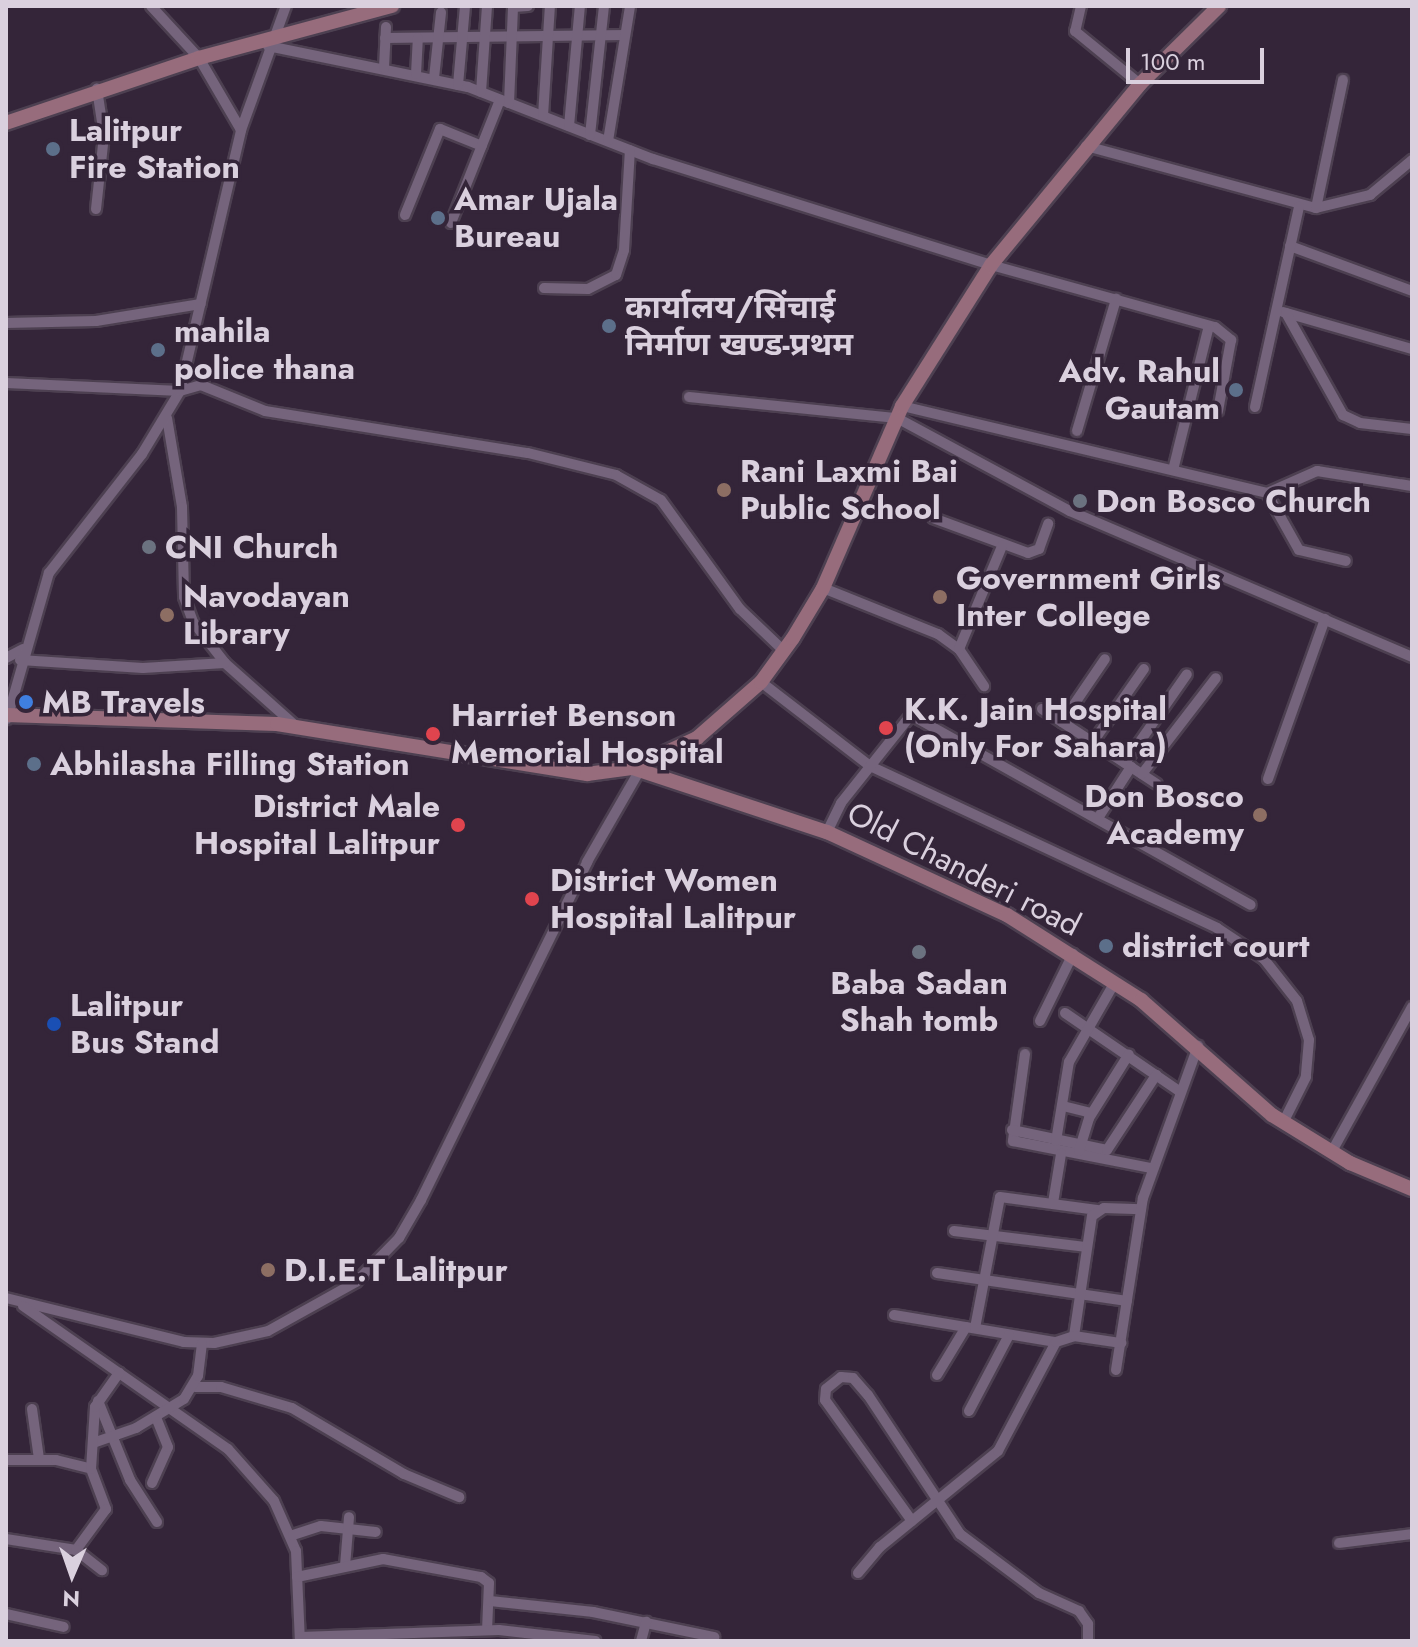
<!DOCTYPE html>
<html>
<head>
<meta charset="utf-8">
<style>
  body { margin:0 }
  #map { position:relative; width:1418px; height:1647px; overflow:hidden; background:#342539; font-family:Jost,"Noto Sans Devanagari",sans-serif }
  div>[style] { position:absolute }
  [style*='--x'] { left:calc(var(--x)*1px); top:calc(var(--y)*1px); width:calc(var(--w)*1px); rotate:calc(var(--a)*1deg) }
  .roads { filter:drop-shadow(2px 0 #4d4051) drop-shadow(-2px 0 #4d4051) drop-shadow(0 2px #4d4051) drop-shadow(0 -2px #4d4051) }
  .street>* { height:10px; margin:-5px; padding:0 5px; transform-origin:5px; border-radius:5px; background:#75647c }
  .secondary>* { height:14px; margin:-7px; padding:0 7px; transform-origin:7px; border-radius:7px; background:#976c7c }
  .dots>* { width:22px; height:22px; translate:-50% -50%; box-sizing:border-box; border:4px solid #342539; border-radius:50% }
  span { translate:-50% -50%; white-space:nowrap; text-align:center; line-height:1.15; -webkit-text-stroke:7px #342539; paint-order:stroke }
  .poi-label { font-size:32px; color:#dad0de; font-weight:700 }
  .left { translate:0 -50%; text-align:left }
  .right { translate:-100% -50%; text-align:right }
  .street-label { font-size:32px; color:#dad0de }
  .frame { position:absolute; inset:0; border:8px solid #dad0de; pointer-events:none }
  .north { position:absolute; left:32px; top:1535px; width:80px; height:80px; -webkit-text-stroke:6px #342539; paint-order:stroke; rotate:182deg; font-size:22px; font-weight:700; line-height:32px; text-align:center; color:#dad0de }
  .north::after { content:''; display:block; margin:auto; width:28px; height:36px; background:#dad0de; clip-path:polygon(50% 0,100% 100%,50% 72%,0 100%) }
  .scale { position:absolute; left:1126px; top:48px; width:138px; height:36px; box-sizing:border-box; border:4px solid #dad0de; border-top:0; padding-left:10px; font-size:24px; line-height:28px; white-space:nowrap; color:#dad0de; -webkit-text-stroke:6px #342539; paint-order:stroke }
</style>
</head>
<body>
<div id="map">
  <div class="roads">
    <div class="street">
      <div style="--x:151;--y:6;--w:71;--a:47.3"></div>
      <div style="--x:199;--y:58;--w:83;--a:59.7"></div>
      <div style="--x:1081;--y:6;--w:26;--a:103"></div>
      <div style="--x:1075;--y:31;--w:84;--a:39.2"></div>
      <div style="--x:513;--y:7;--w:15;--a:-4"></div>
      <div style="--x:385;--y:38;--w:240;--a:-0.7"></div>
      <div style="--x:268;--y:46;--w:204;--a:11.6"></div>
      <div style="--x:468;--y:87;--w:199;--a:21.3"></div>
      <div style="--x:653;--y:159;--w:354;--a:17.4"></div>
      <div style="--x:991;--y:265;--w:232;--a:15.5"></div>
      <div style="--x:1215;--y:327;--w:21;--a:39"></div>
      <div style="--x:1231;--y:340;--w:72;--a:100.4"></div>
      <div style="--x:384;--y:68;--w:41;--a:-87.2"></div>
      <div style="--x:416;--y:74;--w:36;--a:-87"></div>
      <div style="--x:434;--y:78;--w:66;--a:-83.9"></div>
      <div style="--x:458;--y:85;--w:79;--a:-84.9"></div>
      <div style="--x:481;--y:92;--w:86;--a:-86"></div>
      <div style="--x:509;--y:103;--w:97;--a:-87.6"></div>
      <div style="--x:543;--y:116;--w:110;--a:-86.4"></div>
      <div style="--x:569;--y:126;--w:121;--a:-84.8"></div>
      <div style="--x:590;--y:135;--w:130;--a:-83.8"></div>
      <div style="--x:608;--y:141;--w:137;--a:-80.7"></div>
      <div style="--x:1086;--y:146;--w:238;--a:15.1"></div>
      <div style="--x:1316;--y:208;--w:56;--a:-13.5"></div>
      <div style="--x:1370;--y:195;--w:55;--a:-39.8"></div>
      <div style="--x:1316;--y:208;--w:131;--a:-78.1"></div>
      <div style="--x:96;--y:209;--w:74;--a:-83.8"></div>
      <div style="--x:104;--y:135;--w:47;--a:-98.7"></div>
      <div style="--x:405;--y:215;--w:93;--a:-67.9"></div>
      <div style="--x:440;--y:129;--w:45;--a:22"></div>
      <div style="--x:451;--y:223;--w:132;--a:-68.3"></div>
      <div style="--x:1290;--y:246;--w:130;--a:20.2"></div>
      <div style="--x:544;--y:288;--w:44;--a:1.3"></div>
      <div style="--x:588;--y:289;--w:31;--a:-27"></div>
      <div style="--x:616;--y:275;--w:26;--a:-72"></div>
      <div style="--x:624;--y:250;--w:100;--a:-86.6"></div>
      <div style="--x:1283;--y:312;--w:134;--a:16"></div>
      <div style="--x:1286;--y:313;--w:117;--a:60.8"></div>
      <div style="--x:1343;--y:415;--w:19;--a:25"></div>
      <div style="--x:1360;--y:423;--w:52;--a:6.6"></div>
      <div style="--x:6;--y:323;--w:90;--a:-1.3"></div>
      <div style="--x:96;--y:321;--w:106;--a:-9.2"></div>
      <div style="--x:6;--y:383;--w:174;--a:2.6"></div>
      <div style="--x:180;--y:391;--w:22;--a:-16"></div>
      <div style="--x:201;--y:385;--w:69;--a:22.1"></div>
      <div style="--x:265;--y:411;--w:266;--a:9.1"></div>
      <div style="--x:528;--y:453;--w:91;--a:14"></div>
      <div style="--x:616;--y:475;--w:51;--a:29.1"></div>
      <div style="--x:661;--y:500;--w:135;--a:54.1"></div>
      <div style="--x:740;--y:609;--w:61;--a:43.7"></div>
      <div style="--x:689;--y:397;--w:209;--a:5.8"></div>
      <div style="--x:897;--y:418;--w:196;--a:28.3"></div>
      <div style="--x:1070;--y:511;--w:372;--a:23.1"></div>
      <div style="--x:902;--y:406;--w:375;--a:13.4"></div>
      <div style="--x:1267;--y:493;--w:55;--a:-23.7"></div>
      <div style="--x:1317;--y:471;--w:96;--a:9"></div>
      <div style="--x:1255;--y:407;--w:205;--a:-77.6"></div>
      <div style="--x:167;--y:418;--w:90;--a:80.4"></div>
      <div style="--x:182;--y:507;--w:90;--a:88.7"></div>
      <div style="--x:184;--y:597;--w:27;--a:70"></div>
      <div style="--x:193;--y:622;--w:52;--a:52"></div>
      <div style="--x:225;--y:663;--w:98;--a:41.7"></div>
      <div style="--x:1077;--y:431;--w:138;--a:-73.5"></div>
      <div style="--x:1173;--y:470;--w:148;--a:-76"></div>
      <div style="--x:1267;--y:493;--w:65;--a:60.7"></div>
      <div style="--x:1299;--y:550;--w:48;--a:13.2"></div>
      <div style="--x:933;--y:518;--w:101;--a:20.2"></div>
      <div style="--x:1028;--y:553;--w:12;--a:-20"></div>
      <div style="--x:1039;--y:549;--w:27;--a:-70"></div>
      <div style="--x:823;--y:588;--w:124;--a:21.8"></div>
      <div style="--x:938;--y:634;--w:26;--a:36"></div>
      <div style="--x:959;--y:649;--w:45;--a:56"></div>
      <div style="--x:959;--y:649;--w:112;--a:-67.3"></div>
      <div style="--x:6;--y:658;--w:19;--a:-28"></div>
      <div style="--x:20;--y:660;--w:123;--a:3.7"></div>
      <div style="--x:143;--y:668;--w:82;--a:-3.5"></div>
      <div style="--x:761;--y:682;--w:138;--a:37.6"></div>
      <div style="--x:870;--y:766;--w:383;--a:25"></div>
      <div style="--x:1217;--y:928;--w:56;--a:33.4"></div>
      <div style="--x:1264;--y:959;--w:53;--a:51.8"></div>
      <div style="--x:1297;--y:1001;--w:41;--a:72.9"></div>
      <div style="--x:1309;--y:1040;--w:37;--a:95"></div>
      <div style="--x:1306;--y:1077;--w:51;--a:116.6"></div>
      <div style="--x:1042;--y:709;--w:137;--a:33.1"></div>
      <div style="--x:7;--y:719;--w:152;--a:-74"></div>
      <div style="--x:49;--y:573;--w:151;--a:-52"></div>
      <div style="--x:142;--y:454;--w:74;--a:-58.9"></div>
      <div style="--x:180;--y:391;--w:268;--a:-76.8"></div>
      <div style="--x:241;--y:130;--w:132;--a:-70.1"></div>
      <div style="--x:1062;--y:722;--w:76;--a:-55.7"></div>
      <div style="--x:1093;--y:742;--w:89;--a:-55.1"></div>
      <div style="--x:1125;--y:763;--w:108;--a:-55.1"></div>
      <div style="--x:1142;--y:774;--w:121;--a:-52.4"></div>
      <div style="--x:1268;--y:779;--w:170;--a:-70.4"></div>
      <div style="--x:1098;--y:818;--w:61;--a:-57.1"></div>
      <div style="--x:827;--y:832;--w:32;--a:-64"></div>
      <div style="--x:841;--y:803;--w:112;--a:-51.5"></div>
      <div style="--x:911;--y:715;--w:389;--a:29.2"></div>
      <div style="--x:1065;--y:1013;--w:138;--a:34.4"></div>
      <div style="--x:1040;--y:1021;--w:75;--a:-63.8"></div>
      <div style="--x:1025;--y:1054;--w:88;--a:97.9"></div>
      <div style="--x:1013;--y:1141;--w:141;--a:11.1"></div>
      <div style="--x:1063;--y:1106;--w:29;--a:14"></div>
      <div style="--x:1012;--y:1130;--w:97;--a:11.9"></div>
      <div style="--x:1107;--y:1150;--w:90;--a:-56.8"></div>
      <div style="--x:1056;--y:1141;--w:80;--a:-80.7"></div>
      <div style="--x:1069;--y:1062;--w:92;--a:-60.1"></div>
      <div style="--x:1079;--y:1151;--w:34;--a:-73"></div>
      <div style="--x:1089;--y:1118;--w:75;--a:-58"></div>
      <div style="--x:1331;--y:1153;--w:167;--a:-61"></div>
      <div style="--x:1053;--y:1203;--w:50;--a:-80.7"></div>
      <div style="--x:954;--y:1231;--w:134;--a:6.9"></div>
      <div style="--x:937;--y:1273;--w:192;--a:8.4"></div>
      <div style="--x:6;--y:1298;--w:183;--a:13.9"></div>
      <div style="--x:184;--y:1342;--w:30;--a:2"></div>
      <div style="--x:214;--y:1343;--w:55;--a:-12.5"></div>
      <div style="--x:268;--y:1331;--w:101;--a:-29.1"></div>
      <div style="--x:356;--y:1282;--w:62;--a:-45.7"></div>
      <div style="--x:399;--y:1238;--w:44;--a:-59.9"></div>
      <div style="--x:421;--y:1200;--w:377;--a:-63.8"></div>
      <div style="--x:587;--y:862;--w:106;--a:-60.1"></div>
      <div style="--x:23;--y:1306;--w:250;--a:34.9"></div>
      <div style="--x:228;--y:1449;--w:69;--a:48.5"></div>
      <div style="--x:274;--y:1501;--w:55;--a:66.3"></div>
      <div style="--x:296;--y:1551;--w:90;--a:87.5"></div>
      <div style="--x:894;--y:1315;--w:164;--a:9.5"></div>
      <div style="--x:975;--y:1328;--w:133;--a:-79.2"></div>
      <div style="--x:1000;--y:1197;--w:98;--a:7.6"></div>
      <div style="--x:1074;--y:1336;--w:121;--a:-81.5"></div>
      <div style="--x:1092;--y:1216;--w:14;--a:-34"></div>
      <div style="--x:1104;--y:1208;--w:37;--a:2"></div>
      <div style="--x:1116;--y:1370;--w:174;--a:-81.1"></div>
      <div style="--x:1143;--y:1198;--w:162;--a:-70.1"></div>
      <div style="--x:937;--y:1375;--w:56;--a:-58.9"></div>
      <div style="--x:195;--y:1387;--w:26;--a:0"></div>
      <div style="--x:221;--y:1387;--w:74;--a:16.5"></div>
      <div style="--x:292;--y:1408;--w:130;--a:30.5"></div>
      <div style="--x:404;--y:1474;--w:60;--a:22.7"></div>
      <div style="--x:98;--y:1401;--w:85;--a:67.9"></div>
      <div style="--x:130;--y:1480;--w:50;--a:57.3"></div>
      <div style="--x:32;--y:1409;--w:50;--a:82"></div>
      <div style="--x:969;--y:1411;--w:86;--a:-62.2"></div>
      <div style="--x:93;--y:1443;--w:46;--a:-19.2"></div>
      <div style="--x:136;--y:1428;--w:56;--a:-31.1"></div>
      <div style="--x:184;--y:1399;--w:27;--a:-59"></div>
      <div style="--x:198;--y:1376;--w:33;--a:-83"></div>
      <div style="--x:6;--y:1460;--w:50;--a:0"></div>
      <div style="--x:56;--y:1460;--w:36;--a:14"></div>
      <div style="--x:91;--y:1469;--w:43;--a:69.4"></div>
      <div style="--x:106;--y:1509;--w:51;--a:126.2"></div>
      <div style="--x:91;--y:1469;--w:62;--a:-86.3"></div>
      <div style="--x:95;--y:1407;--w:42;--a:-54.8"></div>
      <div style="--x:152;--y:1483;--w:39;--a:-66"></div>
      <div style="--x:168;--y:1447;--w:32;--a:-112"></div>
      <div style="--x:912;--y:1521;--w:149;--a:-125.7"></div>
      <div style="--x:825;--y:1400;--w:11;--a:-85"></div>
      <div style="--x:826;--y:1389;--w:19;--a:-39"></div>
      <div style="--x:841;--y:1377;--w:12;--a:5"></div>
      <div style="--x:853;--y:1378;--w:23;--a:49"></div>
      <div style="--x:868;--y:1395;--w:167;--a:56.5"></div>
      <div style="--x:960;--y:1534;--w:99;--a:36.8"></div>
      <div style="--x:1039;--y:1593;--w:44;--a:24.2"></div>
      <div style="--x:1079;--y:1611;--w:16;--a:55"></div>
      <div style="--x:1088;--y:1624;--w:17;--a:90"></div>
      <div style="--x:293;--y:1535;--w:29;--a:-18"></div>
      <div style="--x:321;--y:1526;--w:55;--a:6.2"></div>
      <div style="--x:6;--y:1539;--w:71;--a:8.9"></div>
      <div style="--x:76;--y:1550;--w:33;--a:38"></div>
      <div style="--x:1339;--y:1543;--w:74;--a:-7"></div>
      <div style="--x:345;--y:1566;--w:49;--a:-85.3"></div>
      <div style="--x:858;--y:1573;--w:34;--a:-50"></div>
      <div style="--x:880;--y:1547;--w:152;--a:-39.1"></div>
      <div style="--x:998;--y:1451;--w:123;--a:-62"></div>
      <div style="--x:1056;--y:1342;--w:19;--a:-18"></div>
      <div style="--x:1074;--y:1336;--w:48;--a:8.5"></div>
      <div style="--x:297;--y:1577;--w:88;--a:-11.8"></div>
      <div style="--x:383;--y:1559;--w:100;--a:10.4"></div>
      <div style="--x:481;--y:1577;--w:10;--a:37"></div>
      <div style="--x:489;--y:1583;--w:47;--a:92.4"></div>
      <div style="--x:490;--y:1601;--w:104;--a:6.1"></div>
      <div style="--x:593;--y:1612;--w:124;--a:11.7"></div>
      <div style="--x:6;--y:1614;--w:59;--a:12.6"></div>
      <div style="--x:300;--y:1637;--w:199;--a:-2"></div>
      <div style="--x:499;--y:1630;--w:97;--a:6.5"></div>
      <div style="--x:641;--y:1641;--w:20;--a:-75"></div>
    </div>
    <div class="secondary">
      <div style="--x:6;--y:123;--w:204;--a:-18.6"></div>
      <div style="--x:199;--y:58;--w:200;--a:-15.1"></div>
      <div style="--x:6;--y:715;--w:271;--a:1.9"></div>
      <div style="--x:277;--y:724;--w:314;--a:9.2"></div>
      <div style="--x:587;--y:774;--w:45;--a:-7.6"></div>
      <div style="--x:632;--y:768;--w:72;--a:-24.8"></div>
      <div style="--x:697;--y:738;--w:85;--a:-41.2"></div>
      <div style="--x:761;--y:682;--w:54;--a:-54"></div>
      <div style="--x:793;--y:638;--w:58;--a:-59"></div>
      <div style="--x:823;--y:588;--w:198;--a:-66.5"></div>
      <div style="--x:902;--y:406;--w:167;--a:-57.7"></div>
      <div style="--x:991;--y:265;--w:234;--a:-50.5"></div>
      <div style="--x:1140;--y:84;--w:111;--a:-44.6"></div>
      <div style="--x:633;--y:768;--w:204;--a:18.3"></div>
      <div style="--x:827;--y:832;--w:198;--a:24.8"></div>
      <div style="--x:1007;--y:915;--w:159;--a:32.4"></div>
      <div style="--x:1141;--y:1000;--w:174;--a:41.3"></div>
      <div style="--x:1272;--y:1115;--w:92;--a:31.6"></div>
      <div style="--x:1350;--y:1163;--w:67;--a:22.8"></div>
    </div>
  </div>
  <div class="dots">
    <div style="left:53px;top:149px;background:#5c6f8a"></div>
    <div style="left:438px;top:218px;background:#5c6f8a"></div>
    <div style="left:609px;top:326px;background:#5c6f8a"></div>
    <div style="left:158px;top:350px;background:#5c6f8a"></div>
    <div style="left:1236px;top:390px;background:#5c6f8a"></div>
    <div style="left:724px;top:490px;background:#8d6e63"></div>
    <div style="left:1080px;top:501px;background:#6b7280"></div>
    <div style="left:149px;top:547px;background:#6b7280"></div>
    <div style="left:940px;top:597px;background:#8d6e63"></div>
    <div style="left:167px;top:615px;background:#8d6e63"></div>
    <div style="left:26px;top:702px;background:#3f7fe0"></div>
    <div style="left:886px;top:728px;background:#e0444e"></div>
    <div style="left:433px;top:734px;background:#e0444e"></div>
    <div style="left:34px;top:764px;background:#5c6f8a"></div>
    <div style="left:1260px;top:815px;background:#8d6e63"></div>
    <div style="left:458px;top:825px;background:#e0444e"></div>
    <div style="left:532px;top:899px;background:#e0444e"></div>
    <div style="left:1106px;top:946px;background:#5c6f8a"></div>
    <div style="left:919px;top:952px;background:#6b7280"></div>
    <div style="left:54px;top:1024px;background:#1a4fb4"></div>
    <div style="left:268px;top:1270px;background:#8d6e63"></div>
  </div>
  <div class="poi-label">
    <span class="left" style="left:69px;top:149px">Lalitpur<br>Fire Station</span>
    <span class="left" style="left:454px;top:218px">Amar Ujala<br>Bureau</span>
    <span class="left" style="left:625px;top:326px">कार्यालय/सिंचाई<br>निर्माण खण्ड-प्रथम</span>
    <span class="left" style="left:174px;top:350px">mahila<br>police thana</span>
    <span class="right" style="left:1220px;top:390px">Adv. Rahul<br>Gautam</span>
    <span class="left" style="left:740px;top:490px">Rani Laxmi Bai<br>Public School</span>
    <span class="left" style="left:1096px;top:501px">Don Bosco Church</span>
    <span class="left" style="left:165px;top:547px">CNI Church</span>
    <span class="left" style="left:956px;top:597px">Government Girls<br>Inter College</span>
    <span class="left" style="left:183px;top:615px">Navodayan<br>Library</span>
    <span class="left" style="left:42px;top:702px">MB Travels</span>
    <span class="left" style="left:904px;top:728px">K.K. Jain Hospital<br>(Only For Sahara)</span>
    <span class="left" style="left:451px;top:734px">Harriet Benson<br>Memorial Hospital</span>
    <span class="left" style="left:50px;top:764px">Abhilasha Filling Station</span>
    <span class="right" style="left:1244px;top:815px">Don Bosco<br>Academy</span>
    <span class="right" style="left:440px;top:825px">District Male<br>Hospital Lalitpur</span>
    <span class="left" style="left:550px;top:899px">District Women<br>Hospital Lalitpur</span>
    <span class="left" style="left:1122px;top:946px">district court</span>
    <span style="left:919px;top:1002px">Baba Sadan<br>Shah tomb</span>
    <span class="left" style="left:70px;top:1024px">Lalitpur<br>Bus Stand</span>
    <span class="left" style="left:284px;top:1270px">D.I.E.T Lalitpur</span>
  </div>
  <div class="street-label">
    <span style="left:964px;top:869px;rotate:27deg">Old Chanderi road</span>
  </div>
  <div class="frame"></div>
  <div class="north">N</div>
  <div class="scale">100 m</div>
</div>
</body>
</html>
